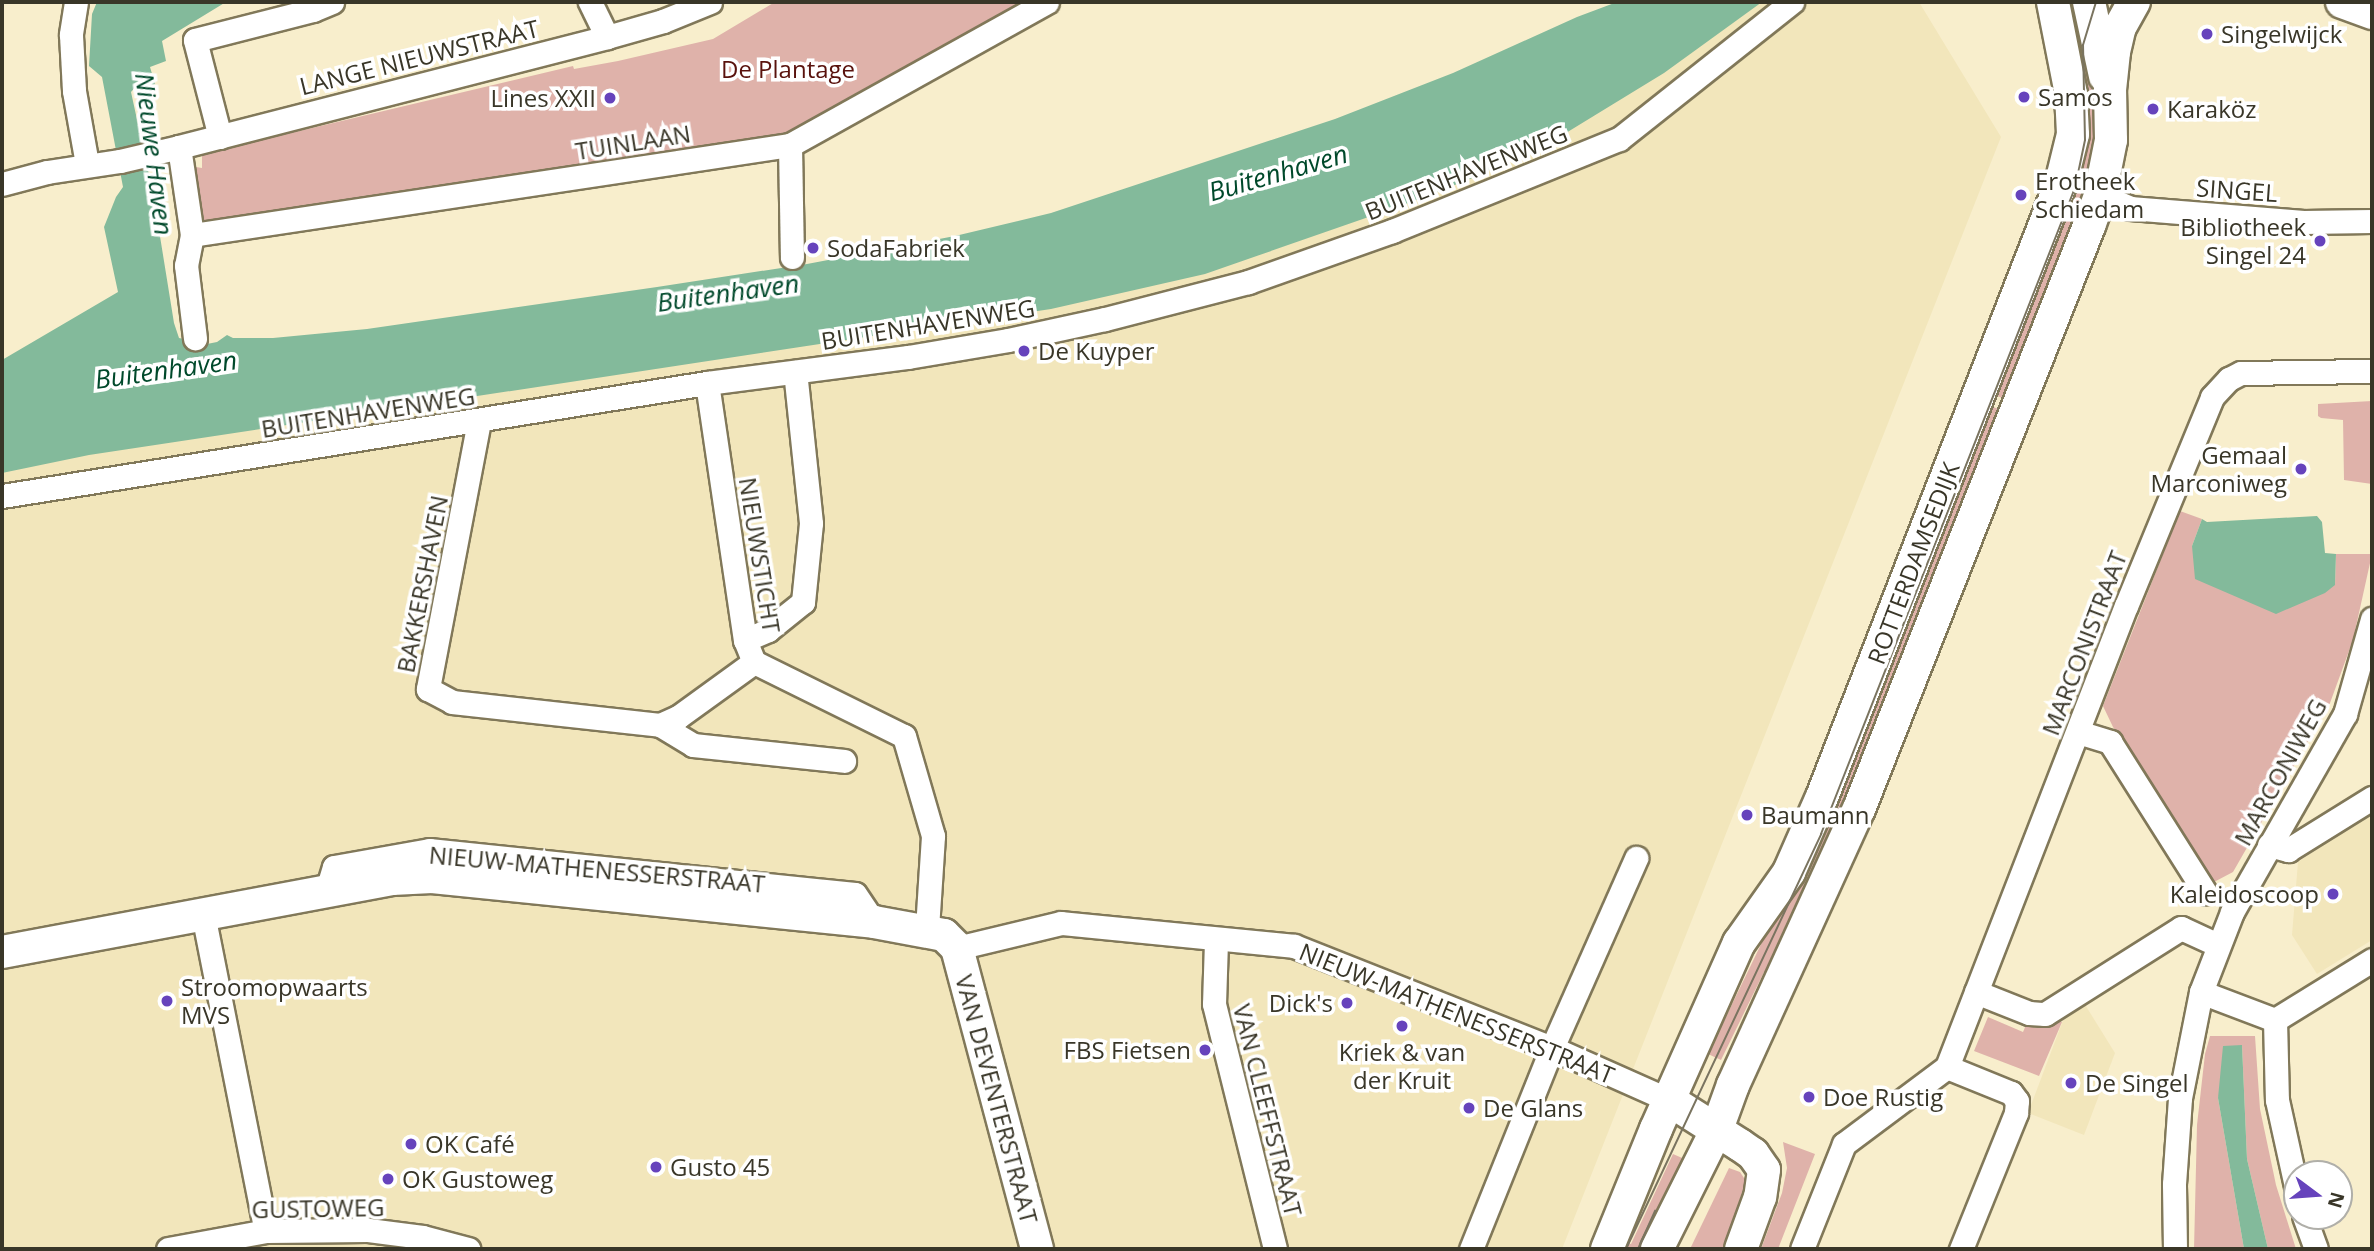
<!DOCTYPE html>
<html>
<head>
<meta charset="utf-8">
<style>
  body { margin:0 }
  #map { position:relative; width:2374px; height:1251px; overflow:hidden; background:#f8eecc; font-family:"Open Sans",sans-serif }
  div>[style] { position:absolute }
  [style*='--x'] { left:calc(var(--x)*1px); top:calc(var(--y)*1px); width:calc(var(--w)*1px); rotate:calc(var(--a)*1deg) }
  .built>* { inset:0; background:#f2e6bb }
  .green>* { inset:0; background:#dfb2aa }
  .water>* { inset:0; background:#83ba9b }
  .roads { filter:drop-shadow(2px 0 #817859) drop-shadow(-2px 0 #817859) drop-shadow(0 2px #817859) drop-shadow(0 -2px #817859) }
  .street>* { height:23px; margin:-11.5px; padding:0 11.5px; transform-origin:11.5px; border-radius:11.5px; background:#fff }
  .secondary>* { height:32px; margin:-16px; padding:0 16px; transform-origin:16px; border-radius:16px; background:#fff }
  .tram>* { height:2px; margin:-1px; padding:0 1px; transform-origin:1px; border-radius:1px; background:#7a7460 }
  .dots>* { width:19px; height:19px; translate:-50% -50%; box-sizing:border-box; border:4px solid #fff; border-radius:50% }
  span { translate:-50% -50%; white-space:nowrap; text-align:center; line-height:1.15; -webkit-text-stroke:7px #fff; paint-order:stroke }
  .poi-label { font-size:24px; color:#393628 }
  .left { translate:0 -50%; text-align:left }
  .right { translate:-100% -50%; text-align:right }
  .street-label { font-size:24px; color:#393628 }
  .park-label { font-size:24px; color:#59120d }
  .water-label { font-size:26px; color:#00492b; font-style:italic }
  .frame { position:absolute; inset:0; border:4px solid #393628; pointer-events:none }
  .north { position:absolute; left:2283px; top:1160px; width:70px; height:70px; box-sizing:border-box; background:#fff; border:2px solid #b0afa9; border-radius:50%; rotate:106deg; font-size:19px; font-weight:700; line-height:28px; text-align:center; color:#393628 }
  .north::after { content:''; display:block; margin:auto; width:24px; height:32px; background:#6643bc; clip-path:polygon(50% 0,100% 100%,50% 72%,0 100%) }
</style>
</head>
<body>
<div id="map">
  <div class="built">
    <div style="clip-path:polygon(1710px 2px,1919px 2px,2001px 137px,1562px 1249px,2px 1249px,2px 430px,967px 278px)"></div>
    <div style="clip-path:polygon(2371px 813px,2372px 940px,2317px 974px,2292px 935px,2298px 862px)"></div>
    <div style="clip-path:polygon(2084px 1003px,2115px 1053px,2084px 1135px,2028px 1113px,2065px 1015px)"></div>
  </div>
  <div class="green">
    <div style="clip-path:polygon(775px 2px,1034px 2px,794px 140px,198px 222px,196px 167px,202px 168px,202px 154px,573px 66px,574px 69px,618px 61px,713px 39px)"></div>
    <div style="clip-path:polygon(2081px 33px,2101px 113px,2092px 177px,2010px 401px,1987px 392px,2073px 170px)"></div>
    <div style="clip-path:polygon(2372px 401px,2372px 484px,2344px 480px,2343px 420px,2321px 418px,2318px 416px,2318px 404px)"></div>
    <div style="clip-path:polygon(1983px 403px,2006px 412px,1777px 978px,1764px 972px,1721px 1060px,1708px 1054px,1807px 849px)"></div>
    <div style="clip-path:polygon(2180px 511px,2202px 519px,2192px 546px,2335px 585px,2336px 554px,2372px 554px,2353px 640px,2330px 703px,2233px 872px,2214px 882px,2113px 727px,2103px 706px)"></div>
    <div style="clip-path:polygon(1988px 1017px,2023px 1032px,2026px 1025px,2036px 1028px,2053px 1019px,2062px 1022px,2039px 1076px,1974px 1051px)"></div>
    <div style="clip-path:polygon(2210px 1036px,2255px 1036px,2260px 1109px,2276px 1185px,2296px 1249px,2268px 1249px,2247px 1159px,2242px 1045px,2218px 1098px,2244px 1249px,2194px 1249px,2197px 1125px,2205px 1054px)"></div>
    <div style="clip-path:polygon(1783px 1142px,1815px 1154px,1778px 1249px,1761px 1249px,1782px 1193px,1787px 1168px)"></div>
    <div style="clip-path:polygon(1673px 1154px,1689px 1161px,1647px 1249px,1619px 1249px,1622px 1241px,1631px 1244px)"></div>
    <div style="clip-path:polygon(1729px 1168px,1740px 1172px,1746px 1181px,1723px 1249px,1690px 1249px)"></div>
  </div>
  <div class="water">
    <div style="clip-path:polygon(97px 2px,226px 2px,162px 41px,166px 61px,150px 67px,155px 84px,145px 88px,139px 83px,131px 92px,153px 193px,174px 323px,179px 338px,207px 344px,217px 342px,227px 335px,233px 338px,273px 338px,367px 329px,657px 287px,807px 264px,955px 236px,1051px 213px,1335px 119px,1453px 73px,1577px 17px,1617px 2px,1762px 2px,1664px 73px,1561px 136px,1475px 177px,1406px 204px,1205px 274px,1051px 309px,89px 455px,2px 473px,2px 360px,118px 292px,104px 227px,116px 197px,123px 187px,102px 77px,89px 66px,92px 14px)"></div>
    <div style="clip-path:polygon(2317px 516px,2322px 522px,2325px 553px,2336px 554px,2335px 585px,2325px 593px,2276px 614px,2195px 579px,2192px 546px,2202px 519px,2207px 522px)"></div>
    <div style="clip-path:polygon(2242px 1045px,2247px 1159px,2268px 1249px,2244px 1249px,2218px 1098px,2223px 1046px)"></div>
  </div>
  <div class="roads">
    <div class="street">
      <div style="--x:76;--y:2;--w:33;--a:99"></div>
      <div style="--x:71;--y:35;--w:56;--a:86.9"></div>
      <div style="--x:74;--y:91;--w:74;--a:79.9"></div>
      <div style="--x:590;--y:2;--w:39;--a:64"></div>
      <div style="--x:220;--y:137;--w:100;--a:-104.5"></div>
      <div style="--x:195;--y:40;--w:122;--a:-14.3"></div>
      <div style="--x:313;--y:10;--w:21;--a:-23"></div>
      <div style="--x:790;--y:145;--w:112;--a:89"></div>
      <div style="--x:179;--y:147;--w:89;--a:81.6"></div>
      <div style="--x:192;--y:235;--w:31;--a:101"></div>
      <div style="--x:186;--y:265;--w:74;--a:83"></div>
      <div style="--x:2;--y:184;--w:47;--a:-14.9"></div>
      <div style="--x:47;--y:172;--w:74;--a:-8.6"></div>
      <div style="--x:120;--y:161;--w:61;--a:-13.3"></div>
      <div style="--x:179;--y:147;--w:442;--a:-14.4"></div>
      <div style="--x:607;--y:37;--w:58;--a:-15.9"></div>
      <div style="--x:663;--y:21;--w:51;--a:-22"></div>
      <div style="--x:2100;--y:195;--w:33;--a:23"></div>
      <div style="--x:2130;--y:208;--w:174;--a:4.6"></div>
      <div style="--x:2303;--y:222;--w:69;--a:-0.8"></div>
      <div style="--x:192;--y:235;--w:605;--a:-8.56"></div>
      <div style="--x:790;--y:145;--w:294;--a:-29.1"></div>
      <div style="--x:707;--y:383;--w:260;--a:81.6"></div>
      <div style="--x:745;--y:640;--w:24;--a:68"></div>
      <div style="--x:754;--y:662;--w:167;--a:26.3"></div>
      <div style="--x:904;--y:736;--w:104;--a:73.8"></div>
      <div style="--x:933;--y:836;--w:94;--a:93.7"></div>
      <div style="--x:479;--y:421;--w:273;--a:100.8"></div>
      <div style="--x:428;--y:689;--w:27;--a:28"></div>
      <div style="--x:452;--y:702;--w:209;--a:6.3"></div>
      <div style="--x:660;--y:725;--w:39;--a:31"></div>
      <div style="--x:693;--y:745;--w:152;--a:6"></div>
      <div style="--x:2;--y:496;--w:714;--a:-9.11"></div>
      <div style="--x:707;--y:383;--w:203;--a:-7.4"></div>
      <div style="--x:908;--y:357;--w:101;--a:-9.6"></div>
      <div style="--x:1008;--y:340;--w:99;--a:-12.2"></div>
      <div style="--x:1105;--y:319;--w:148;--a:-14.5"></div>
      <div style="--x:1248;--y:282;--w:153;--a:-19.5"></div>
      <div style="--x:1392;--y:231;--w:245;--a:-22.1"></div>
      <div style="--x:1619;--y:139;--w:221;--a:-38.4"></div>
      <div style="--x:745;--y:640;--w:25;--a:-23"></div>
      <div style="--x:768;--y:630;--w:45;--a:-38.7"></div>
      <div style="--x:803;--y:602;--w:79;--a:-84.2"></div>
      <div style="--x:811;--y:523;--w:152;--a:-96"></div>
      <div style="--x:660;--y:725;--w:20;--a:-24"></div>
      <div style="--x:678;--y:717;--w:94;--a:-35.9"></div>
      <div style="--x:2078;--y:732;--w:34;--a:17"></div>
      <div style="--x:2110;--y:742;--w:178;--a:57.7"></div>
      <div style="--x:2269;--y:845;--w:20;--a:15"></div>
      <div style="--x:2288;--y:850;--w:99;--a:-31.8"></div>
      <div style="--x:326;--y:893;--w:27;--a:-73"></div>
      <div style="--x:334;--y:867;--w:97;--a:-10.1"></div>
      <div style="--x:429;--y:850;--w:428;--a:5.9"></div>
      <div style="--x:855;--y:894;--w:34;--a:56"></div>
      <div style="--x:203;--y:914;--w:323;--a:78.8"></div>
      <div style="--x:1216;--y:941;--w:63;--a:91.8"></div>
      <div style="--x:1214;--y:1004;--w:252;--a:76"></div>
      <div style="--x:957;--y:948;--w:107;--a:-13.5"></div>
      <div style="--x:1061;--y:923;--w:234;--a:5.6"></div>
      <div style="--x:1294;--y:946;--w:277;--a:21.6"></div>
      <div style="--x:1552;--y:1048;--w:128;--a:24"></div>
      <div style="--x:1976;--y:992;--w:57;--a:21.6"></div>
      <div style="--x:2029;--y:1013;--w:16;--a:4"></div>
      <div style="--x:2045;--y:1014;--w:161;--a:-32.3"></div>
      <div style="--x:2181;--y:928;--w:41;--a:24.7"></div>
      <div style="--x:2201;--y:992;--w:79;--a:20.7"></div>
      <div style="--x:2275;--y:1020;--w:80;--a:88.6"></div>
      <div style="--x:2277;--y:1100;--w:93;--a:77.6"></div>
      <div style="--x:2275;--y:1020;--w:114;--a:-31.7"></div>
      <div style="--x:1947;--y:1067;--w:495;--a:-68.8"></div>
      <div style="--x:2126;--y:606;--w:226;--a:-67.6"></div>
      <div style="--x:2212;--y:397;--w:25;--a:-47"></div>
      <div style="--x:2229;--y:379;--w:13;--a:-27"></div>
      <div style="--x:2241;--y:373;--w:131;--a:-0.9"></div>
      <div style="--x:1947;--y:1067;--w:69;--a:22.1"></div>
      <div style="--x:2011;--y:1093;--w:10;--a:53"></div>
      <div style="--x:2017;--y:1101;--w:12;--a:95"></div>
      <div style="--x:2016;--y:1113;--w:147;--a:112"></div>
      <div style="--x:2304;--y:1216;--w:35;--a:70"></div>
      <div style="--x:168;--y:1249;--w:100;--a:-10.4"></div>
      <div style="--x:266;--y:1231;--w:102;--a:-0.6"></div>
      <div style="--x:368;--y:1230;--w:55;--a:7.3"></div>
      <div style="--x:423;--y:1237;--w:47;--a:14.9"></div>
      <div style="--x:1471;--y:1249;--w:217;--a:-68.1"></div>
      <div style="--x:1552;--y:1048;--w:208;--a:-66.1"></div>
      <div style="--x:1802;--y:1249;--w:113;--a:-68.2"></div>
      <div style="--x:1844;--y:1144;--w:129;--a:-36.8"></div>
      <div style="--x:2175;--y:1249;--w:65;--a:-90.9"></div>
      <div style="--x:2174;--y:1184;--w:86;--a:-86"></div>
      <div style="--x:2180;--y:1098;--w:108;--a:-78.8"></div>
      <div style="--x:2201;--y:992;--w:86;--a:-68.8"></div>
      <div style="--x:2232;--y:912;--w:228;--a:-60.3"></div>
      <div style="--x:2345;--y:714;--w:99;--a:-74.1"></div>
    </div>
    <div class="secondary">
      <div style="--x:2089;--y:2;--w:76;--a:77.8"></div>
      <div style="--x:2342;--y:2;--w:32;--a:20"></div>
      <div style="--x:2;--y:952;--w:397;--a:-10.6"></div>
      <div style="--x:392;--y:879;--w:40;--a:-2.9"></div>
      <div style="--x:432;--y:877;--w:444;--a:5.8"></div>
      <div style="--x:874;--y:922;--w:71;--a:10.5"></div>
      <div style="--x:944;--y:935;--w:18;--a:45"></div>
      <div style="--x:957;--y:948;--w:311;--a:75.1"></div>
      <div style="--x:1669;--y:1100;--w:84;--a:32.4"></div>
      <div style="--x:1740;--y:1145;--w:16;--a:35"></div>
      <div style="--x:1753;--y:1154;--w:19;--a:55"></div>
      <div style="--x:1764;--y:1170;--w:27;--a:98"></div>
      <div style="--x:1760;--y:1197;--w:55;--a:110.1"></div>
      <div style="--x:1607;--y:1249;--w:130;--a:-67.8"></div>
      <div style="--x:1656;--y:1129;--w:204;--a:-66"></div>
      <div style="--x:1739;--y:943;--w:87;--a:-54.8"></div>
      <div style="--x:1789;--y:872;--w:82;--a:-66.3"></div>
      <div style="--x:1822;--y:797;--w:659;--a:-68.73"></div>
      <div style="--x:2061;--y:183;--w:50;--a:-76.2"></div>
      <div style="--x:2073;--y:134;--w:40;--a:-92.9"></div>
      <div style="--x:2071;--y:94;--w:94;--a:-101.1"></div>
      <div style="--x:1657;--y:1249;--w:134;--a:-63.4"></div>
      <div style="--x:1717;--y:1129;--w:47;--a:-70"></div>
      <div style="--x:1733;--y:1085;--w:303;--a:-65.5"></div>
      <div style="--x:1859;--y:809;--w:627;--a:-68.47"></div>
      <div style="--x:2089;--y:226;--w:33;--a:-70"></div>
      <div style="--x:2100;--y:195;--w:56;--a:-78.7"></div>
      <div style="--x:2111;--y:140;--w:50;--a:-91.1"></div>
      <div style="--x:2110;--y:90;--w:38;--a:-84"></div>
      <div style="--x:2114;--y:52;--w:26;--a:-77"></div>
      <div style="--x:2120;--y:27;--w:29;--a:-61"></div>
    </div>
  </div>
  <div class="tram">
    <div style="--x:1626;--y:1249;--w:459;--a:-64.8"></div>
    <div style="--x:1821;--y:834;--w:694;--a:-68.54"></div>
    <div style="--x:2075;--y:188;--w:49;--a:-78.2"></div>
    <div style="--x:2085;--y:140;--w:95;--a:-91.2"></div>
    <div style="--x:2083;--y:45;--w:45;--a:-73.2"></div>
    <div style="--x:1638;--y:1249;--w:42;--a:-65.9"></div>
  </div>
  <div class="dots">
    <div style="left:2207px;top:34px;background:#6643bc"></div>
    <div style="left:2024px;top:97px;background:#6643bc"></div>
    <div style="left:610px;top:98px;background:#6643bc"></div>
    <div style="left:2153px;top:109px;background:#6643bc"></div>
    <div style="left:2021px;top:195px;background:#6643bc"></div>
    <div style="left:2320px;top:241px;background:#6643bc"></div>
    <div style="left:813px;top:248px;background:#6643bc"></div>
    <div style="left:1024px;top:351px;background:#6643bc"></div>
    <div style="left:2301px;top:469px;background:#6643bc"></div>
    <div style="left:1747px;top:815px;background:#6643bc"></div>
    <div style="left:2333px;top:894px;background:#6643bc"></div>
    <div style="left:167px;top:1001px;background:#6643bc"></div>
    <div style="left:1347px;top:1003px;background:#6643bc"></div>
    <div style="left:1402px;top:1026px;background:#6643bc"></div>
    <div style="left:1205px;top:1050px;background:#6643bc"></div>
    <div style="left:2071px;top:1083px;background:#6643bc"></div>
    <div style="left:1809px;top:1097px;background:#6643bc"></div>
    <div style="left:1469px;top:1108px;background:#6643bc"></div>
    <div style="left:411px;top:1144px;background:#6643bc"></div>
    <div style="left:656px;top:1167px;background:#6643bc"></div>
    <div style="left:388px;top:1179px;background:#6643bc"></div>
  </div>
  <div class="poi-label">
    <span class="left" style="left:2221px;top:34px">Singelwijck</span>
    <span class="left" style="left:2038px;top:97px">Samos</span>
    <span class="right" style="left:596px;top:98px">Lines XXII</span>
    <span class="left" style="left:2167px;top:109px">Karaköz</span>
    <span class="left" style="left:2035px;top:195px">Erotheek<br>Schiedam</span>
    <span class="right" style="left:2306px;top:241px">Bibliotheek<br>Singel 24</span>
    <span class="left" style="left:827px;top:248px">SodaFabriek</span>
    <span class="left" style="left:1038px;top:351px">De Kuyper</span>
    <span class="right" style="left:2287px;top:469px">Gemaal<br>Marconiweg</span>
    <span class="left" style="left:1761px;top:815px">Baumann</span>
    <span class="right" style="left:2319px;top:894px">Kaleidoscoop</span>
    <span class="left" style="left:181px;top:1001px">Stroomopwaarts<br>MVS</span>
    <span class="right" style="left:1333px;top:1003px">Dick's</span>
    <span class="right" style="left:1191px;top:1050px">FBS Fietsen</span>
    <span style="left:1402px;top:1066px">Kriek &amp; van<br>der Kruit</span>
    <span class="left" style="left:2085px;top:1083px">De Singel</span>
    <span class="left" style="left:1823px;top:1097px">Doe Rustig</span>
    <span class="left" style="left:1483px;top:1108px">De Glans</span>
    <span class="left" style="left:425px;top:1144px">OK Café</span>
    <span class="left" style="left:670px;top:1167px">Gusto 45</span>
    <span class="left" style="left:402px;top:1179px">OK Gustoweg</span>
  </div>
  <div class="street-label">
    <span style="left:419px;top:57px;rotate:-14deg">LANGE NIEUWSTRAAT</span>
    <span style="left:633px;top:142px;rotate:-9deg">TUINLAAN</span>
    <span style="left:1466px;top:172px;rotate:-22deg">BUITENHAVENWEG</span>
    <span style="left:2237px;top:190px;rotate:4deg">SINGEL</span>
    <span style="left:928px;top:324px;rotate:-9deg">BUITENHAVENWEG</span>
    <span style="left:368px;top:412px;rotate:-9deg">BUITENHAVENWEG</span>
    <span style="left:760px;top:555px;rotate:81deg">NIEUWSTICHT</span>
    <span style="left:1913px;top:563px;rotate:-69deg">ROTTERDAMSEDIJK</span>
    <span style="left:422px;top:584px;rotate:-79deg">BAKKERSHAVEN</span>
    <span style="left:2084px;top:643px;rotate:-69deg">MARCONISTRAAT</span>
    <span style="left:2280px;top:772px;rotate:-61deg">MARCONIWEG</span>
    <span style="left:597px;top:869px;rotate:5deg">NIEUW-MATHENESSERSTRAAT</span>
    <span style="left:1457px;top:1013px;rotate:22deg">NIEUW-MATHENESSERSTRAAT</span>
    <span style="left:997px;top:1099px;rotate:75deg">VAN DEVENTERSTRAAT</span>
    <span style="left:1268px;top:1110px;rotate:76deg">VAN CLEEFFSTRAAT</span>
    <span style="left:318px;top:1208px;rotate:-1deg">GUSTOWEG</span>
  </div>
  <div class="park-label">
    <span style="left:788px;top:69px">De Plantage</span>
  </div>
  <div class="water-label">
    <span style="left:154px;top:154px;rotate:83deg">Nieuwe Haven</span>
    <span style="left:1278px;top:173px;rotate:-16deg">Buitenhaven</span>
    <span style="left:728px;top:293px;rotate:-8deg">Buitenhaven</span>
    <span style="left:166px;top:370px;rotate:-8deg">Buitenhaven</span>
  </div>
  <div class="frame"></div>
  <div class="north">N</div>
</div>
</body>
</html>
